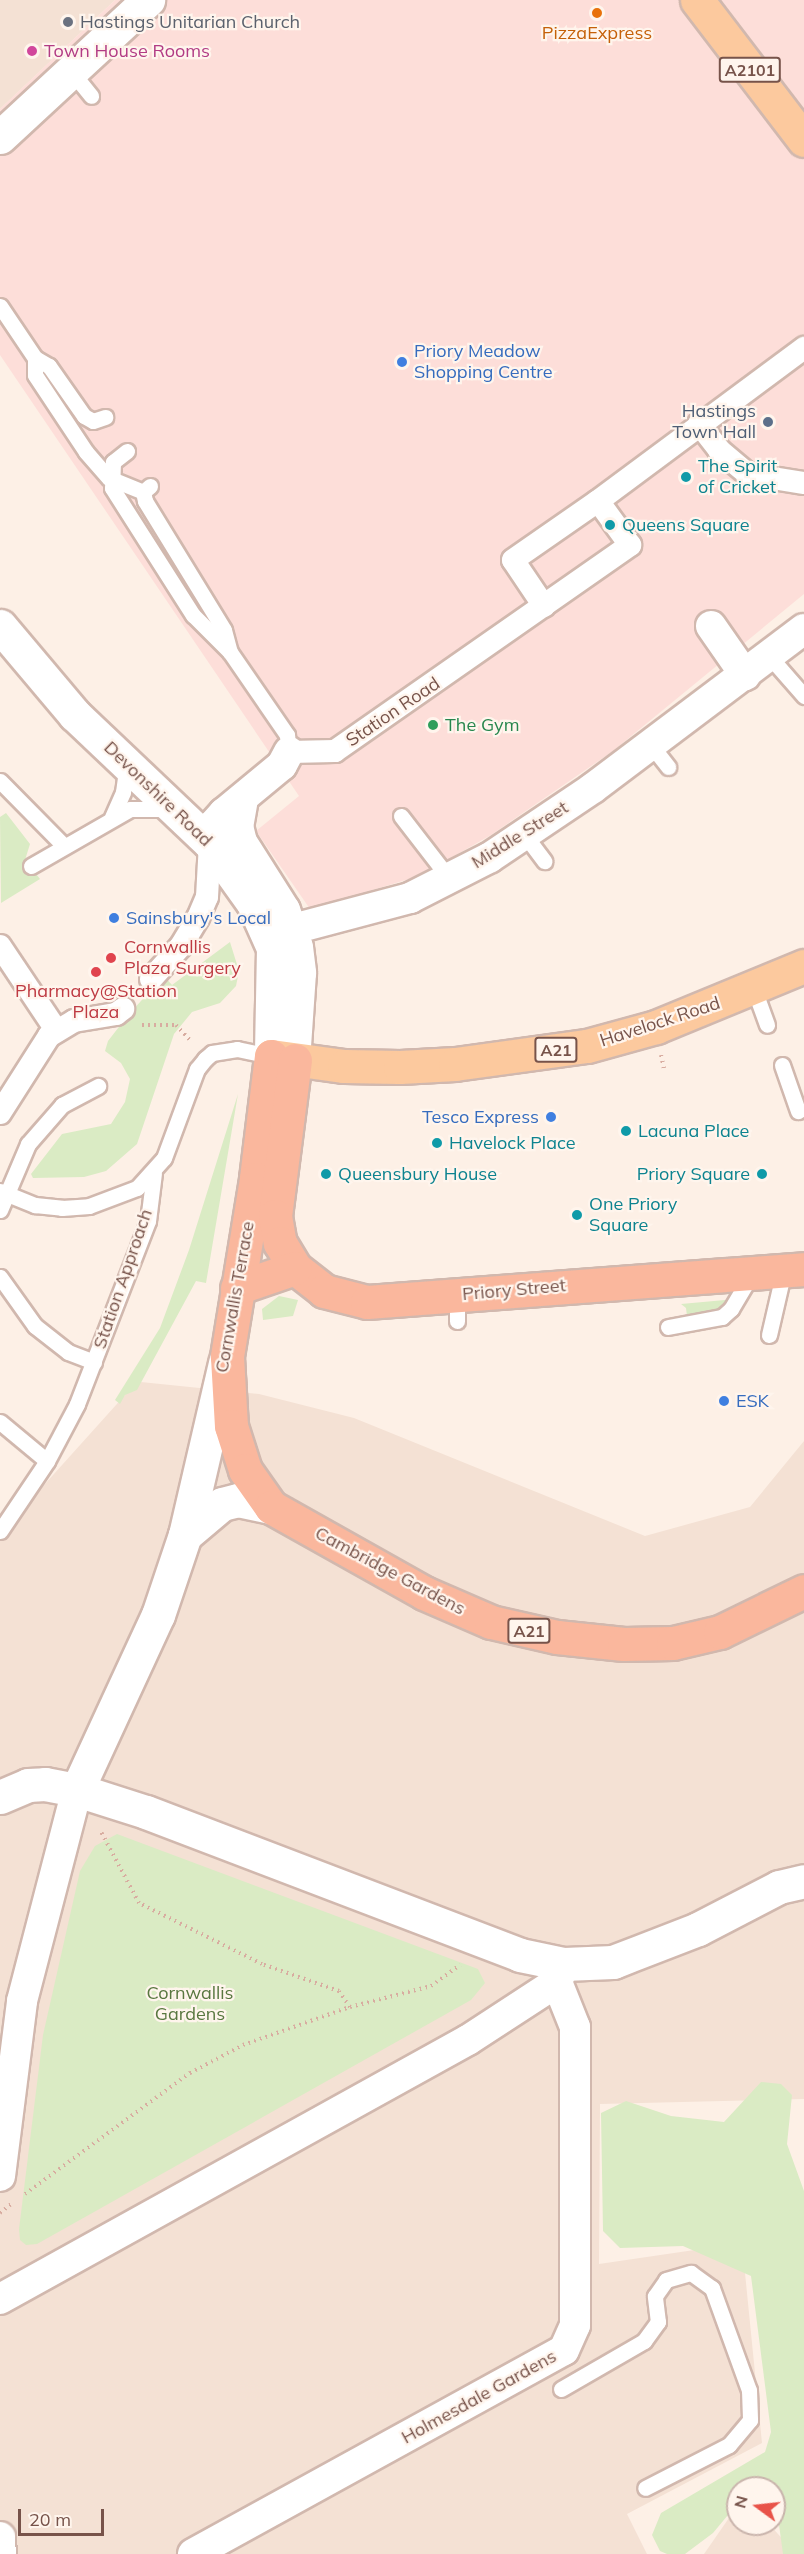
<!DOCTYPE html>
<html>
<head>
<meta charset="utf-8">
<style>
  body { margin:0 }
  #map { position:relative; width:804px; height:2554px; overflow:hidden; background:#fdf0e6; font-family:Mulish,sans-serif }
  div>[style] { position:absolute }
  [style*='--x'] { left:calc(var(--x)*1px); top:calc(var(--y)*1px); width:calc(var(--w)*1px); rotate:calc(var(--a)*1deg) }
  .residential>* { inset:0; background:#f4e1d4 }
  .commercial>* { inset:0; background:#fdded9 }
  .green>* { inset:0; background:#daebc4 }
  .path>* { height:4px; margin-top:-2px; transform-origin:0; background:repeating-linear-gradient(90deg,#d8aca0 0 1.5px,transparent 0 6px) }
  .roads { filter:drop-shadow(2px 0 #d1b8ae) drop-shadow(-2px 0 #d1b8ae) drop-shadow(0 2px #d1b8ae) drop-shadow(0 -2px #d1b8ae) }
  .service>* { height:15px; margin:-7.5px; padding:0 7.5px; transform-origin:7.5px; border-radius:7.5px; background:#fff }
  .pedestrian>* { height:22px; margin:-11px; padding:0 11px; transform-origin:11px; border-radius:11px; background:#fff }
  .minor>* { height:30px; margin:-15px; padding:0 15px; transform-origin:15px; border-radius:15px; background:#fff }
  .tertiary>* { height:33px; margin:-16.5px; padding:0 16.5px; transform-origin:16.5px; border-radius:16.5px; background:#fff }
  .primary>* { height:33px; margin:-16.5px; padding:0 16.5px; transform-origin:16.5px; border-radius:16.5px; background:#fcc99e }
  .trunk>* { height:33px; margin:-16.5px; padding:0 16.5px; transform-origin:16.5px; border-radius:16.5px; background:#fab79d }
  .dots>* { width:16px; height:16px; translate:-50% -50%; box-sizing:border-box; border:3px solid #fff5ed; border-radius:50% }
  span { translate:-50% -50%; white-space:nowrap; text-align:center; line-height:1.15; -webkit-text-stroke:4.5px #fff5ed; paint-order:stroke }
  .shield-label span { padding:2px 4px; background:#fff5ed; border:2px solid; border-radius:4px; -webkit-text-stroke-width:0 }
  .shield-label { font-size:16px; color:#77534a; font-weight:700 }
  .worship-label { font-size:18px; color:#5b616d }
  .left { translate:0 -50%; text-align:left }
  .food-label { font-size:18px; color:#c56008 }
  .hotel-label { font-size:18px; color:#b23c85 }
  .shop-label { font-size:18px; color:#366cbe }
  .right { translate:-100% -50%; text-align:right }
  .service-label { font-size:18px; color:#4e5e75 }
  .culture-label { font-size:18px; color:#0d838f }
  .street-label { font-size:18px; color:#77534a }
  .leisure-label { font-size:18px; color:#27864d }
  .health-label { font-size:18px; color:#be3a42 }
  .park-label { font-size:18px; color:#58773f }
  .north { position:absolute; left:726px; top:2476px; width:60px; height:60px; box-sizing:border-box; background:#fff5ed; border:2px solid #c9b4ac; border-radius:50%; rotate:285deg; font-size:16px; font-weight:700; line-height:24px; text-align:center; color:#77534a }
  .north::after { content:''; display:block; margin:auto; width:21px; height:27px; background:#e85349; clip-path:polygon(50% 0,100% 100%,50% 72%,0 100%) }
  .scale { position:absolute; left:18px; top:2509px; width:86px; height:27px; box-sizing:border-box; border:3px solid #77534a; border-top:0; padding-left:8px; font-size:18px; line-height:21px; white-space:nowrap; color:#77534a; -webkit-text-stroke:4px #fff5ed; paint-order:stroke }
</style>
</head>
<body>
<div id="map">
  <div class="residential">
    <div style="clip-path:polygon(0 0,115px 0,0 109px)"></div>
    <div style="clip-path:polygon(131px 1381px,259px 1394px,354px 1418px,645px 1536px,750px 1507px,804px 1441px,804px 2099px,600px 2104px,599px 2264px,742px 2243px,762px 2443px,627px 2514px,647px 2554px,0 2554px,0 1534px,125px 1395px)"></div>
    <div style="clip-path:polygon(738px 2505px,738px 2524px,769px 2524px,796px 2554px,704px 2554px)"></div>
  </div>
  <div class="commercial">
    <div style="clip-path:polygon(115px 0,804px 0,804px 594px,613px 751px,491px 835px,419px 876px,310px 909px,256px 831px,299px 796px,0 355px,0 109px)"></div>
  </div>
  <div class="green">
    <div style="clip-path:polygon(6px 813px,30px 844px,25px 860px,40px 879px,1px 903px,0 817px)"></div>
    <div style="clip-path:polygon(230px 942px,239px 971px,236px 986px,220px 1003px,192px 1012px,174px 1034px,137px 1144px,106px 1171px,84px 1177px,33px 1178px,31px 1174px,62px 1134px,111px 1124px,125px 1102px,130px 1079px,121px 1063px,105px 1051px,108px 1041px,129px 1014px,164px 976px,172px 985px)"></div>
    <div style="clip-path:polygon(238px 1094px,206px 1283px,196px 1281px,137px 1390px,125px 1395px,120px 1404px,115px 1400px,160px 1328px,189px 1250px)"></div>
    <div style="clip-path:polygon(279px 1296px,298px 1300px,293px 1316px,263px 1320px,262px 1309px)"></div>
    <div style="clip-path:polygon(725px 1300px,729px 1301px,720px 1311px,687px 1316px,686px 1308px,681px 1304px)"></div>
    <div style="clip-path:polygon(117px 1834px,478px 1969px,485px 1983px,471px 2000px,37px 2244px,26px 2245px,20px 2240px,19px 2229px,43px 2035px,80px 1871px,95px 1846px)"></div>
    <div style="clip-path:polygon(761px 2082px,781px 2084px,792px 2095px,787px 2144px,804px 2191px,804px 2554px,783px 2554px,774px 2488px,738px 2488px,738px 2503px,713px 2533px,685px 2554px,667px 2554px,660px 2551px,652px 2535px,661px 2513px,765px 2452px,771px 2432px,751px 2276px,683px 2246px,620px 2248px,603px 2231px,601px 2113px,626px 2101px,671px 2116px,724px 2122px)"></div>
  </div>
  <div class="path">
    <div style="--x:142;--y:1025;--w:34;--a:0"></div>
    <div style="--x:176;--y:1025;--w:23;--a:47"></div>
    <div style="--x:661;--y:1055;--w:14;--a:78"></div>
    <div style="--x:350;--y:2007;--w:84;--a:-14.5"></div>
    <div style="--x:431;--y:1986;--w:36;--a:-36"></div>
    <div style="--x:25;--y:2194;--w:205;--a:-36.3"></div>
    <div style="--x:190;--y:2073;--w:60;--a:-27.8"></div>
    <div style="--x:243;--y:2045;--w:114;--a:-19.6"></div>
    <div style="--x:350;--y:2007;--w:19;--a:-125"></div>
    <div style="--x:339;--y:1991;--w:82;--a:-160.7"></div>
    <div style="--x:262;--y:1964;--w:137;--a:-153.6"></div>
    <div style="--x:139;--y:1903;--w:83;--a:-118.1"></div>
    <div style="--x:0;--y:2213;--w:14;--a:-39"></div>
  </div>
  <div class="roads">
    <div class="service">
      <div style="--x:71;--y:71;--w:32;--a:51"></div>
      <div style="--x:0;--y:306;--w:63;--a:56.1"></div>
      <div style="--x:35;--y:358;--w:16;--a:30"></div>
      <div style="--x:49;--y:366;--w:61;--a:55"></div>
      <div style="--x:84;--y:416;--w:10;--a:29"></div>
      <div style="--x:93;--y:421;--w:13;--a:-18"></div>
      <div style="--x:35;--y:358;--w:17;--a:90"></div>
      <div style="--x:35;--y:375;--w:92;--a:56.5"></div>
      <div style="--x:86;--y:452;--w:35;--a:49"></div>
      <div style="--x:109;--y:478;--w:37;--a:22"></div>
      <div style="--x:127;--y:451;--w:18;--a:142"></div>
      <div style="--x:113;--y:462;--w:26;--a:92"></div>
      <div style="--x:112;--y:488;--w:151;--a:57.5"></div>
      <div style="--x:193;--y:615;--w:52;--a:45"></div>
      <div style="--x:230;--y:652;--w:101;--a:55.5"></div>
      <div style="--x:287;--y:735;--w:17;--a:83"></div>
      <div style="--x:150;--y:486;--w:9;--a:139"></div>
      <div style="--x:143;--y:492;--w:9;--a:77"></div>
      <div style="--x:145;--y:501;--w:151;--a:58.5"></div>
      <div style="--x:224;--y:630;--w:23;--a:75"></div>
      <div style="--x:770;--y:657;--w:52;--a:48.9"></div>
      <div style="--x:651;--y:745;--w:28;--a:52"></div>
      <div style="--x:0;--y:781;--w:91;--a:45.4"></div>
      <div style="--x:401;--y:816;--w:78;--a:52.3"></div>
      <div style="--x:112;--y:817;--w:27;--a:-66"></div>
      <div style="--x:123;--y:792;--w:27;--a:-82"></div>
      <div style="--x:524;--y:834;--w:34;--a:53"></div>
      <div style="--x:31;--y:866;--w:114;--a:-29.9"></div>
      <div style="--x:130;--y:809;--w:38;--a:0"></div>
      <div style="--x:754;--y:989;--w:38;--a:70"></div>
      <div style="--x:782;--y:1065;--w:49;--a:70.8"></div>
      <div style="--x:0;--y:1191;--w:38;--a:22"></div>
      <div style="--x:35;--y:1205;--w:27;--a:6"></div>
      <div style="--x:62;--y:1208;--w:27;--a:-4"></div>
      <div style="--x:89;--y:1206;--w:51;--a:-20.6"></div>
      <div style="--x:137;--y:1188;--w:40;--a:-48"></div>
      <div style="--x:164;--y:1158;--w:95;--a:-69.7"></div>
      <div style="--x:197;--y:1069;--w:13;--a:-51"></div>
      <div style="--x:205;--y:1059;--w:9;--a:-41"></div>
      <div style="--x:212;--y:1053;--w:25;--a:-9"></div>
      <div style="--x:237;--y:1049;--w:35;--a:12"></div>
      <div style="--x:0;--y:1210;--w:72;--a:-67"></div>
      <div style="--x:28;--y:1144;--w:52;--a:-48.9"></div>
      <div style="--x:62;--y:1105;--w:41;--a:-27.8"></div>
      <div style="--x:0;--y:1277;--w:60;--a:54.5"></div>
      <div style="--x:35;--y:1326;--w:42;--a:38.2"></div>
      <div style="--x:68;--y:1352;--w:28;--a:21"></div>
      <div style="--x:457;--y:1295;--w:26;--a:90"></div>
      <div style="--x:668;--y:1327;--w:55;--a:-10.5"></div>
      <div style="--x:722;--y:1317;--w:12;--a:-42"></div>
      <div style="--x:731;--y:1309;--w:43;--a:-59.3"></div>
      <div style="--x:769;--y:1335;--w:67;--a:-77"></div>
      <div style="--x:0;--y:1422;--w:61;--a:39.7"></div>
      <div style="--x:0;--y:1531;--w:84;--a:-56.1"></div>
      <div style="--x:47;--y:1461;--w:64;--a:-62.2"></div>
      <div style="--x:77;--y:1404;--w:196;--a:-68.8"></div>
      <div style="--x:148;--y:1221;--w:48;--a:-82.9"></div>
      <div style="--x:561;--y:2389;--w:96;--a:-30"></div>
      <div style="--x:644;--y:2341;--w:24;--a:-54"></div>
      <div style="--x:658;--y:2322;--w:26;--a:-97"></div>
      <div style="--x:655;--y:2296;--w:19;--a:-55"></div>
      <div style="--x:666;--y:2280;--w:26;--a:-16"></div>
      <div style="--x:691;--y:2273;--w:26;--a:36"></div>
      <div style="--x:712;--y:2288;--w:109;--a:70.1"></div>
      <div style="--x:749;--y:2390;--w:30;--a:88"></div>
      <div style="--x:750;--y:2420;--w:33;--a:130"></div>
      <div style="--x:729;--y:2445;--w:94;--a:152.9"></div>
    </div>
    <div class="pedestrian">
      <div style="--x:699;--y:424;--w:33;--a:52"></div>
      <div style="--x:719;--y:450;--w:38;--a:40"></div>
      <div style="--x:748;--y:474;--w:57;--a:9.1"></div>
      <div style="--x:544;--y:606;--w:55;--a:-124"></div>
      <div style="--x:513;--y:560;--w:103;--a:-34.8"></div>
      <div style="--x:289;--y:752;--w:46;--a:-1.2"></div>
      <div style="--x:335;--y:751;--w:360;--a:-34.9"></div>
      <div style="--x:630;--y:545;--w:54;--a:-126"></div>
      <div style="--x:598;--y:501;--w:257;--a:-36.6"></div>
      <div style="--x:0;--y:946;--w:102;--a:56.2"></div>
      <div style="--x:151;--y:979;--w:45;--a:-47.7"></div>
      <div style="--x:181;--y:946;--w:33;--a:-59"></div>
      <div style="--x:198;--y:918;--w:23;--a:-67"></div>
      <div style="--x:207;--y:897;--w:54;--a:-86.8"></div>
      <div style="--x:0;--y:1113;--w:91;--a:-57.5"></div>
      <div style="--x:49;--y:1036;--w:29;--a:-31"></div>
      <div style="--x:74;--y:1021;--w:43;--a:-9.5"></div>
      <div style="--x:116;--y:1014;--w:9;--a:-36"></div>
    </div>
    <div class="minor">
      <div style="--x:711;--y:626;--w:60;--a:55.2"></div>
      <div style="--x:243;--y:799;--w:27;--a:100"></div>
      <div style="--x:238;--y:826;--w:16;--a:76"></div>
      <div style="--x:242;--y:842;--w:80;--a:57.7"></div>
      <div style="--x:285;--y:910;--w:39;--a:71"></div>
      <div style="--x:298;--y:947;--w:26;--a:83"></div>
      <div style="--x:301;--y:973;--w:87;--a:93.9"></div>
      <div style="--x:210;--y:843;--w:19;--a:-78"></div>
      <div style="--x:214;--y:824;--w:15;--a:-48"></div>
      <div style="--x:224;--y:813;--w:75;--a:-39.6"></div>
      <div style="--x:282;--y:765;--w:15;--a:-62"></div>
      <div style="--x:273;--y:948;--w:28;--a:-44"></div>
      <div style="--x:293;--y:929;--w:121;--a:-14.8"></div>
      <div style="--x:410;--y:898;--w:89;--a:-26.9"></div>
      <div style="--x:489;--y:858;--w:125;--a:-33.9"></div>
      <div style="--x:593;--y:788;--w:264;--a:-37"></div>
      <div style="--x:0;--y:2176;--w:176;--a:-82.8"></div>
      <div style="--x:22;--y:2001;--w:218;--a:-75.4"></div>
      <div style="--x:0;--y:2299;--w:535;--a:-28.96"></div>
      <div style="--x:468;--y:2040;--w:106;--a:-33.1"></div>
      <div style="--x:557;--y:1982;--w:18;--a:-68"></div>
      <div style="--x:0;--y:2537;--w:17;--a:87"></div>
      <div style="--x:193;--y:2554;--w:423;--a:-28.8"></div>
      <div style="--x:564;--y:2350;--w:27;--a:-66"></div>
      <div style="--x:575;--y:2325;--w:298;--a:-90"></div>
      <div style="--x:575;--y:2027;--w:48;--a:-111.8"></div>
    </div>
    <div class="tertiary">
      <div style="--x:0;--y:137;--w:202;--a:-42.8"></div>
      <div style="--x:0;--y:626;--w:116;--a:49.9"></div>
      <div style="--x:75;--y:715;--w:186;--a:43.5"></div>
      <div style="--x:210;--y:843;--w:74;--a:54.4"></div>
      <div style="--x:253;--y:903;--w:49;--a:66"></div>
      <div style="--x:273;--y:948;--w:108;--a:91.1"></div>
      <div style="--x:185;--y:1535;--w:48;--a:-40"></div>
      <div style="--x:222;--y:1504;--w:16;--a:-14"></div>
      <div style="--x:238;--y:1500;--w:34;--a:12"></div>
      <div style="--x:77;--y:1790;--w:193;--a:-65.2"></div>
      <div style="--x:158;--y:1615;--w:84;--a:-71.4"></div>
      <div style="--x:185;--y:1535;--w:177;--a:-76.9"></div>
      <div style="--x:0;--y:1797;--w:30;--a:-23"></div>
      <div style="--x:28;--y:1785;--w:17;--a:-3"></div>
      <div style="--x:45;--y:1784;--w:33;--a:11"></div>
      <div style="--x:77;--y:1790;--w:72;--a:17.7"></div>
      <div style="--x:146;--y:1812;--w:400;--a:20.9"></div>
      <div style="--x:520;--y:1955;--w:45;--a:11.6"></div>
      <div style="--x:564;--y:1964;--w:49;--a:-2.3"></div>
      <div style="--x:613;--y:1962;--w:91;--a:-21.2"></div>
      <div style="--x:698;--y:1929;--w:91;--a:-27.4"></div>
      <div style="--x:779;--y:1887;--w:26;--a:-13"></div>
    </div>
    <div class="primary">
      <div style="--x:697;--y:0;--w:176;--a:52.6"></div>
      <div style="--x:271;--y:1056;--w:74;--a:7.8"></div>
      <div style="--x:344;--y:1066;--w:56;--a:1"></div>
      <div style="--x:400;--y:1067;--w:55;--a:-3.1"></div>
      <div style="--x:455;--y:1064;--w:133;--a:-7.8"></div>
      <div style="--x:587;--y:1046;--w:72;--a:-15.4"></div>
      <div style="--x:656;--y:1027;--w:160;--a:-22.4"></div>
    </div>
    <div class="trunk">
      <div style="--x:271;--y:1056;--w:124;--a:97"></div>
      <div style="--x:256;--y:1179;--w:180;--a:99.3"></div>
      <div style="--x:227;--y:1357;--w:69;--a:86.7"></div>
      <div style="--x:231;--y:1426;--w:46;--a:72.3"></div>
      <div style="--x:245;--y:1470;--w:45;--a:54.9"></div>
      <div style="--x:271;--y:1507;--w:176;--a:29.3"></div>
      <div style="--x:424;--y:1593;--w:73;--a:23.4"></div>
      <div style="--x:491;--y:1622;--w:68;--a:12.8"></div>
      <div style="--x:557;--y:1637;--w:67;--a:6"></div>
      <div style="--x:624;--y:1644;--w:49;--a:-1.2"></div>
      <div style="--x:673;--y:1643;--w:48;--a:-13.2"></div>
      <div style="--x:720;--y:1632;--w:93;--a:-26"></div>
      <div style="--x:295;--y:1060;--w:157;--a:97.3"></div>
      <div style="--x:275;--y:1216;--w:27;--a:80"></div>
      <div style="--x:280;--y:1243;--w:29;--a:59"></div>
      <div style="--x:295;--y:1268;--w:37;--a:38"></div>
      <div style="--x:324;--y:1291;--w:44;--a:14.3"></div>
      <div style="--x:367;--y:1302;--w:438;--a:-4.3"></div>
      <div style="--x:237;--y:1288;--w:61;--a:-19"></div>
    </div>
  </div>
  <div class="dots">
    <div style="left:597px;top:13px;background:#e8710a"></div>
    <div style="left:68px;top:22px;background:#6b7280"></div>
    <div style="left:32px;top:51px;background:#d1479c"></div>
    <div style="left:402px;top:362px;background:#3f7fe0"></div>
    <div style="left:768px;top:422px;background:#5c6f8a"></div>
    <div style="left:686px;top:477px;background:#0f9aa8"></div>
    <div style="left:610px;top:525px;background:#0f9aa8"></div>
    <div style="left:433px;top:725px;background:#2e9e5b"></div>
    <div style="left:114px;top:918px;background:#3f7fe0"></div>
    <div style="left:111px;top:958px;background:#e0444e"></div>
    <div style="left:96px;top:972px;background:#e0444e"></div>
    <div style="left:551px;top:1117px;background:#3f7fe0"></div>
    <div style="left:626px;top:1131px;background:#0f9aa8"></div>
    <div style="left:437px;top:1143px;background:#0f9aa8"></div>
    <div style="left:326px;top:1174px;background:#0f9aa8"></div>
    <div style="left:762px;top:1174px;background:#0f9aa8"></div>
    <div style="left:577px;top:1215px;background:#0f9aa8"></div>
    <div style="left:724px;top:1401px;background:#3f7fe0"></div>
  </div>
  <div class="shield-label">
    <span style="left:750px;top:70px">A2101</span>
    <span style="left:556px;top:1050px">A21</span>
    <span style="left:529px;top:1631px">A21</span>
  </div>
  <div class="worship-label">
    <span class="left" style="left:80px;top:22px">Hastings Unitarian Church</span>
  </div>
  <div class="food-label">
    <span style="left:597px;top:33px">PizzaExpress</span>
  </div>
  <div class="hotel-label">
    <span class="left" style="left:44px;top:51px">Town House Rooms</span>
  </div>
  <div class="shop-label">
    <span class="left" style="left:414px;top:362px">Priory Meadow<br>Shopping Centre</span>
    <span class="left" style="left:126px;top:918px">Sainsbury's Local</span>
    <span class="right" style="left:539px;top:1117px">Tesco Express</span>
    <span class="left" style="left:736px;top:1401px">ESK</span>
  </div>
  <div class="service-label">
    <span class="right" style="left:756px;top:422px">Hastings<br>Town Hall</span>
  </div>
  <div class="culture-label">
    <span class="left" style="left:698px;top:477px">The Spirit<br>of Cricket</span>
    <span class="left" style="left:622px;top:525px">Queens Square</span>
    <span class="left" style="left:638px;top:1131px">Lacuna Place</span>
    <span class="left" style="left:449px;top:1143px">Havelock Place</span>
    <span class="left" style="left:338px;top:1174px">Queensbury House</span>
    <span class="right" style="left:750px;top:1174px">Priory Square</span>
    <span class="left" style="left:589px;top:1215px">One Priory<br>Square</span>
  </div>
  <div class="street-label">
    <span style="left:393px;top:712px;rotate:-34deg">Station Road</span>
    <span style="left:158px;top:794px;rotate:44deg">Devonshire Road</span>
    <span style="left:520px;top:835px;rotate:-32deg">Middle Street</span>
    <span style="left:660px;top:1022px;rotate:-18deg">Havelock Road</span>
    <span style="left:123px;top:1279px;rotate:-71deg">Station Approach</span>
    <span style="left:514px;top:1290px;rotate:-5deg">Priory Street</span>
    <span style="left:235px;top:1297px;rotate:-80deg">Cornwallis Terrace</span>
    <span style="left:390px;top:1571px;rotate:28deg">Cambridge Gardens</span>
    <span style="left:479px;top:2397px;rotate:-29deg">Holmesdale Gardens</span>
  </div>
  <div class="leisure-label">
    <span class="left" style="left:445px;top:725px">The Gym</span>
  </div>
  <div class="health-label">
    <span class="left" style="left:124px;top:958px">Cornwallis<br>Plaza Surgery</span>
    <span style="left:96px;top:1002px">Pharmacy@Station<br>Plaza</span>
  </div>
  <div class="park-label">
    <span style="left:190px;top:2004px">Cornwallis<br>Gardens</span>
  </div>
  <div class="north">N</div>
  <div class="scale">20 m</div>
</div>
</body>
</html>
